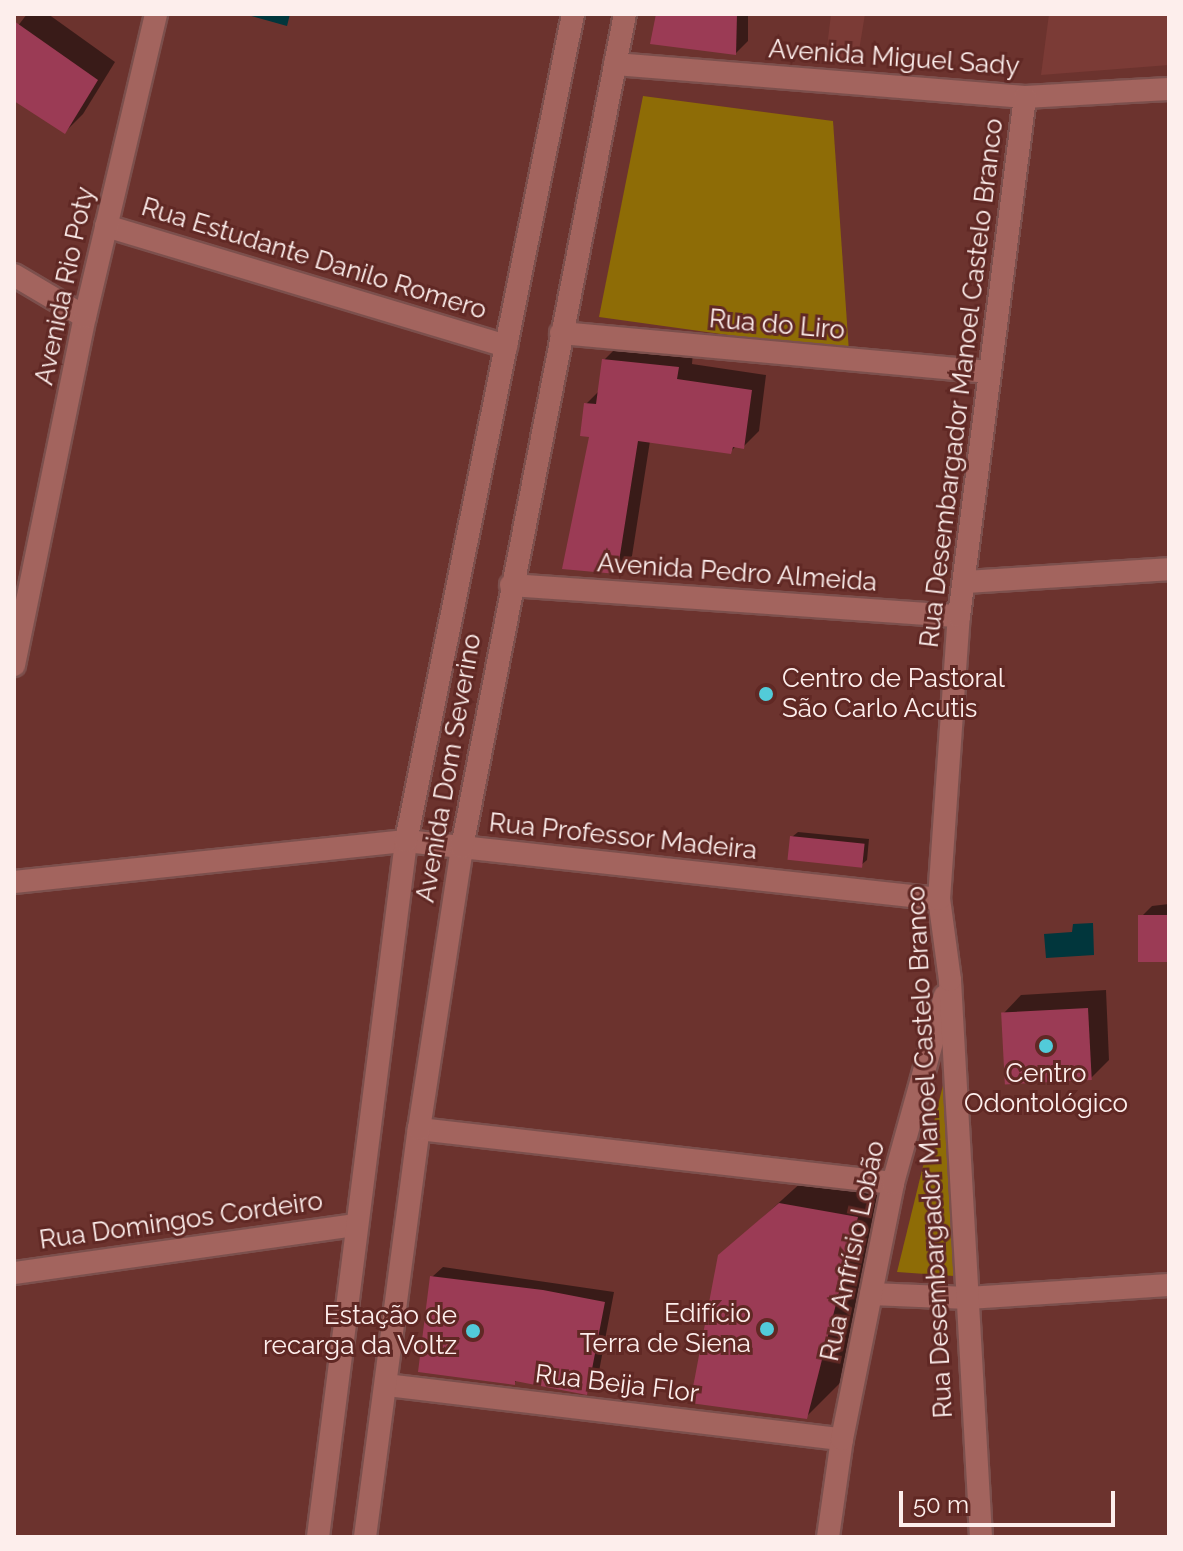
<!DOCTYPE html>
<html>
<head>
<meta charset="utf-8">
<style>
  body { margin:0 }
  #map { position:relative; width:1183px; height:1551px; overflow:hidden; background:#6c332e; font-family:Raleway,sans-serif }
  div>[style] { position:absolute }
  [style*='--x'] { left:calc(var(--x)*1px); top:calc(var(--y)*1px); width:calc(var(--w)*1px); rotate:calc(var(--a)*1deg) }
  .built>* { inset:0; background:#7b3b36 }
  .green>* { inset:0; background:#8e6c06 }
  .water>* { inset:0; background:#01363c }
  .shadow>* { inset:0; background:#0007 }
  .building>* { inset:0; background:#9b3b55; transform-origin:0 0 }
  .roads { filter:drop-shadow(2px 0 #7c504d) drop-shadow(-2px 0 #7c504d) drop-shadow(0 2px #7c504d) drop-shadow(0 -2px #7c504d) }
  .minor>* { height:22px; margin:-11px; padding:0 11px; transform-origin:11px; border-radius:11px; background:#a3645e }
  .secondary>* { height:22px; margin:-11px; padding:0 11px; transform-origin:11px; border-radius:11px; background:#a3645e }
  .dots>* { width:22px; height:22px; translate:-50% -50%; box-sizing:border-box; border:4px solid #602824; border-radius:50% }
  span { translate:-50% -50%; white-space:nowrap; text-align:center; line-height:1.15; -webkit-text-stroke:6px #602824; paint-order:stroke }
  .street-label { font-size:26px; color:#fdeeec }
  .poi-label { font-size:26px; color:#fdeeec }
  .left { translate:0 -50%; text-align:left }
  .right { translate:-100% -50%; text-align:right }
  .frame { position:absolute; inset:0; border:16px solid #fdeeec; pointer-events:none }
  .scale { position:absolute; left:899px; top:1491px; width:216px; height:36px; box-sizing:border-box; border:4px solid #fdeeec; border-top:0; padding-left:10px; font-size:24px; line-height:28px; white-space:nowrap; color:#fdeeec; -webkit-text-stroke:6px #602824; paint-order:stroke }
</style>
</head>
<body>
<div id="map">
  <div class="built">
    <div style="clip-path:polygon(831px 14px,865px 14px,857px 63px,826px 56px)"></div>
    <div style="clip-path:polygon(1049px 14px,1169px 14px,1169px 65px,1041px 75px)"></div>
  </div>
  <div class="green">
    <div style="clip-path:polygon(643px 96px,833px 121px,849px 352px,599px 317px)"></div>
    <div style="clip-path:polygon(944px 1081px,954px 1276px,897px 1272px)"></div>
  </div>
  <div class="water">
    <div style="clip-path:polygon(244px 14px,290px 14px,287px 26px)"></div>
    <div style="clip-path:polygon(1093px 923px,1094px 955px,1046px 958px,1044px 934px,1072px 932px,1073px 924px)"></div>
  </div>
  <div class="shadow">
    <div style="clip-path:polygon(27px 14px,48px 14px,115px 62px,83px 114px,65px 132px,14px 98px,14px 31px)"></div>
    <div style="clip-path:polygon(658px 14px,748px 14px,748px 41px,736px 53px)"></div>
    <div style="clip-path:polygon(619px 345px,693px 352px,692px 364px,766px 375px,759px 431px,743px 447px,736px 446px,730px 452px,650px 441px,632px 556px,616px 572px,586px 404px,600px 390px,604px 360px)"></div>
    <div style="clip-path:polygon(798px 832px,869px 839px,867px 860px,861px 865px,792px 837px)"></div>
    <div style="clip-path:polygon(1169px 904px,1169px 960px,1140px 918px,1152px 906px)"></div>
    <div style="clip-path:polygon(1106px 990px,1109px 1060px,1091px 1078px,1003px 1014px,1021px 995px)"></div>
    <div style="clip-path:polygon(815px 1170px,891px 1184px,840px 1383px,806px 1417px,720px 1256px)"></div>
    <div style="clip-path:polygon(443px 1267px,614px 1292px,597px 1382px,587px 1393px,517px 1380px,514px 1383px,432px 1277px)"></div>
  </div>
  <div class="building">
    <div style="clip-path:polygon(656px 14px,737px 14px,736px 55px,650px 44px)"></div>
    <div style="clip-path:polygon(14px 21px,98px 80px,65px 134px,14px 101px)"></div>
    <div style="clip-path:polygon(602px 359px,679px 367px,677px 379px,752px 390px,744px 449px,733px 447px,731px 454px,638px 441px,617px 574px,562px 569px,589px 437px,580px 436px,584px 403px,596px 404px)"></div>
    <div style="left:790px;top:836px;width:75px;height:24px;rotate:6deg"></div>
    <div style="left:1169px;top:915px;width:47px;height:31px;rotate:90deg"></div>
    <div style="left:1088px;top:1008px;width:72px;height:87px;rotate:87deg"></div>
    <div style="clip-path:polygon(779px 1203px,858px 1217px,807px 1419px,690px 1403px,718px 1255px)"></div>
    <div style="clip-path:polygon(430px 1276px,543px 1290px,605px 1302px,587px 1395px,515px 1381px,515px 1385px,418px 1372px)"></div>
  </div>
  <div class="roads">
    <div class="minor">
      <div style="--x:615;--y:64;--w:411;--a:4.6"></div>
      <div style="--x:1025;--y:97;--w:144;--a:-3.2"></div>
      <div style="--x:106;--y:226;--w:418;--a:16.7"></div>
      <div style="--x:14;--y:275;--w:82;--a:30.6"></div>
      <div style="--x:561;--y:333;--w:430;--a:5.2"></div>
      <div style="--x:965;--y:582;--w:204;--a:-3.6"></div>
      <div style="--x:511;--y:585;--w:449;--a:4"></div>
      <div style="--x:14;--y:665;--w:355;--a:-78.5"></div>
      <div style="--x:85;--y:317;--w:311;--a:-76.8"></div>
      <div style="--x:14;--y:882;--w:394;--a:-6"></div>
      <div style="--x:406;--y:841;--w:536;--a:6.21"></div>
      <div style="--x:419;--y:1129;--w:477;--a:6.5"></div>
      <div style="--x:14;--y:1273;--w:345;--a:-8"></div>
      <div style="--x:871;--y:1294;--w:97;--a:2.4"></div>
      <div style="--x:968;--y:1298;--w:201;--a:-3.7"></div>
      <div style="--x:386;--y:1385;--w:459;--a:6.8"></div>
      <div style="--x:828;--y:1537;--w:99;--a:-81.9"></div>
      <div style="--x:842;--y:1439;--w:261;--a:-78.7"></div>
      <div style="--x:893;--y:1183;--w:194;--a:-74.5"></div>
      <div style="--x:981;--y:1537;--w:558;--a:-93.19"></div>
      <div style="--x:950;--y:980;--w:82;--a:-97.7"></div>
      <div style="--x:939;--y:899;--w:284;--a:-86"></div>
      <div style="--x:959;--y:616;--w:523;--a:-82.75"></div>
    </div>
    <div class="secondary">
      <div style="--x:318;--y:1537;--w:702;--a:-82.79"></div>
      <div style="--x:406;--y:841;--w:844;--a:-78.58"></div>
      <div style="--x:365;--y:1537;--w:412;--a:-82.5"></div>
      <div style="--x:419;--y:1129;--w:285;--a:-81.3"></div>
      <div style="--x:462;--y:847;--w:849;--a:-78.93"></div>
    </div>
  </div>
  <div class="dots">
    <div style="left:766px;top:694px;background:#52cbd9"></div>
    <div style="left:1046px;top:1046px;background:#52cbd9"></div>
    <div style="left:767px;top:1329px;background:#52cbd9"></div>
    <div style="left:473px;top:1331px;background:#52cbd9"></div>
  </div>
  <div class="street-label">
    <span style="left:894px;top:58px;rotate:4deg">Avenida Miguel Sady</span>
    <span style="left:314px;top:259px;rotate:17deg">Rua Estudante Danilo Romero</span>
    <span style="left:65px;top:286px;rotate:-78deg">Avenida Rio Poty</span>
    <span style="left:777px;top:325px;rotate:5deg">Rua do Liro</span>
    <span style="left:962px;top:383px;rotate:-83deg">Rua Desembargador Manoel Castelo Branco</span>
    <span style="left:737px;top:573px;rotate:4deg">Avenida Pedro Almeida</span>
    <span style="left:449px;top:768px;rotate:-80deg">Avenida Dom Severino</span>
    <span style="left:623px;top:837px;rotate:6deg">Rua Professor Madeira</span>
    <span style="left:930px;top:1152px;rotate:-93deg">Rua Desembargador Manoel Castelo Branco</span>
    <span style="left:181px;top:1221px;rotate:-8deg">Rua Domingos Cordeiro</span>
    <span style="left:853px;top:1251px;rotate:-78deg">Rua Anfrísio Lobão</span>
    <span style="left:617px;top:1384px;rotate:7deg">Rua Beija Flor</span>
  </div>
  <div class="poi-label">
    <span class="left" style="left:782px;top:694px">Centro de Pastoral<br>São Carlo Acutis</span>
    <span style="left:1046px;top:1089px">Centro<br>Odontológico</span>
    <span class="right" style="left:751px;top:1329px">Edifício<br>Terra de Siena</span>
    <span class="right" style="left:457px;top:1331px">Estação de<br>recarga da Voltz</span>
  </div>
  <div class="frame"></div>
  <div class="scale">50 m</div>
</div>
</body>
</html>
